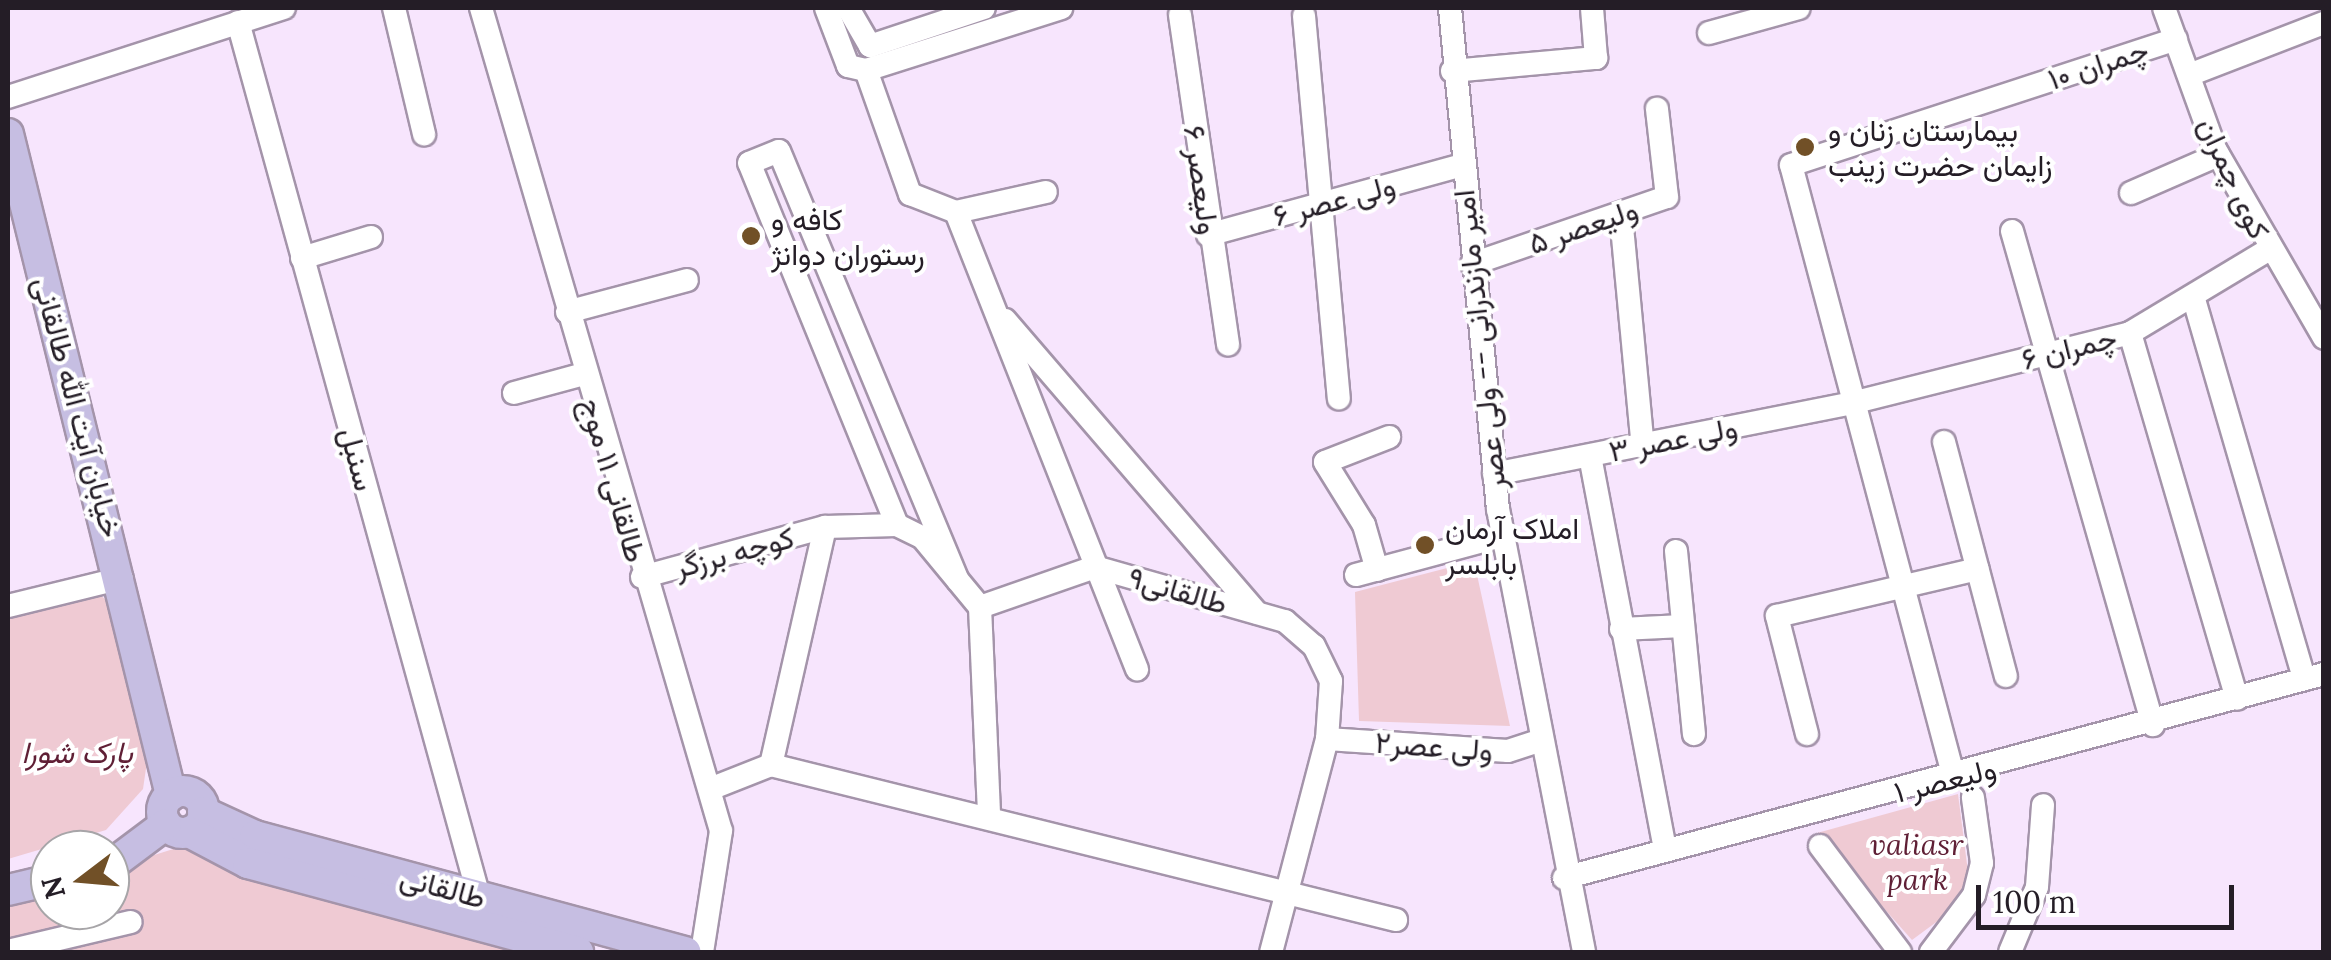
<!DOCTYPE html>
<html>
<head>
<meta charset="utf-8">
<style>
  body { margin:0 }
  #map { position:relative; width:2331px; height:960px; overflow:hidden; background:#f7e5fd; font-family:Lora,Vazirmatn,serif }
  div>[style] { position:absolute }
  [style*='--x'] { left:calc(var(--x)*1px); top:calc(var(--y)*1px); width:calc(var(--w)*1px); rotate:calc(var(--a)*1deg) }
  .green>* { inset:0; background:#efcad3 }
  .roads { filter:drop-shadow(2px 0 #a494aa) drop-shadow(-2px 0 #a494aa) drop-shadow(0 2px #a494aa) drop-shadow(0 -2px #a494aa) }
  .minor>* { height:22px; margin:-11px; padding:0 11px; transform-origin:11px; border-radius:11px; background:#fff }
  .major>* { height:30px; margin:-15px; padding:0 15px; transform-origin:15px; border-radius:15px; background:#c6bee2 }
  .major>.ring { margin:-15px; padding:0; box-sizing:content-box; background:none; border:30px solid #c6bee2; border-radius:50% }
  .dots>* { width:28px; height:28px; translate:-50% -50%; box-sizing:border-box; border:5px solid #fff; border-radius:50% }
  span { translate:-50% -50%; white-space:nowrap; text-align:center; line-height:1.15; -webkit-text-stroke:8px #fff; paint-order:stroke }
  .street-label { font-size:30px; color:#241d26 }
  .poi-label { font-size:30px; color:#241d26 }
  .left { translate:0 -50%; text-align:left }
  .park-label { font-size:30px; color:#5f1f35; font-style:italic }
  .frame { position:absolute; inset:0; border:10px solid #241d26; pointer-events:none }
  .north { position:absolute; left:30px; top:830px; width:100px; height:100px; box-sizing:border-box; background:#fff; border:2px solid #a7a5a8; border-radius:50%; rotate:254deg; font-size:28px; font-weight:700; line-height:40px; text-align:center; color:#241d26 }
  .north::after { content:''; display:block; margin:auto; width:35px; height:45px; background:#715027; clip-path:polygon(50% 0,100% 100%,50% 72%,0 100%) }
  .scale { position:absolute; left:1976px; top:885px; width:258px; height:45px; box-sizing:border-box; border:5px solid #241d26; border-top:0; padding-left:12px; font-size:30px; line-height:35px; white-space:nowrap; color:#241d26; -webkit-text-stroke:8px #fff; paint-order:stroke }
</style>
</head>
<body>
<div id="map">
  <div class="green">
    <div style="clip-path:polygon(1474px 561px,1510px 726px,1359px 721px,1355px 592px)"></div>
    <div style="clip-path:polygon(99px 594px,113px 606px,149px 748px,143px 789px,106px 830px,8px 859px,8px 618px)"></div>
    <div style="clip-path:polygon(1958px 794px,1968px 872px,1954px 909px,1912px 940px,1817px 833px)"></div>
    <div style="clip-path:polygon(186px 845px,242px 876px,520px 952px,8px 952px,8px 902px,50px 888px,50px 910px,110px 910px,110px 869px)"></div>
  </div>
  <div class="roads">
    <div class="minor">
      <div style="--x:394;--y:8;--w:130;--a:76.6"></div>
      <div style="--x:481;--y:8;--w:857;--a:73.74"></div>
      <div style="--x:721;--y:831;--w:122;--a:98.9"></div>
      <div style="--x:826;--y:8;--w:62;--a:69.2"></div>
      <div style="--x:848;--y:66;--w:18;--a:13"></div>
      <div style="--x:866;--y:70;--w:205;--a:-17.6"></div>
      <div style="--x:848;--y:8;--w:44;--a:59.9"></div>
      <div style="--x:870;--y:46;--w:120;--a:-18.4"></div>
      <div style="--x:1450;--y:8;--w:503;--a:84.53"></div>
      <div style="--x:1498;--y:509;--w:451;--a:79"></div>
      <div style="--x:2164;--y:8;--w:150;--a:70.1"></div>
      <div style="--x:2215;--y:149;--w:218;--a:60"></div>
      <div style="--x:1180;--y:15;--w:333;--a:81.7"></div>
      <div style="--x:1304;--y:16;--w:384;--a:84.8"></div>
      <div style="--x:238;--y:22;--w:908;--a:74.6"></div>
      <div style="--x:1709;--y:33;--w:93;--a:-15.5"></div>
      <div style="--x:866;--y:70;--w:132;--a:70.5"></div>
      <div style="--x:910;--y:194;--w:49;--a:21.4"></div>
      <div style="--x:956;--y:212;--w:92;--a:-12.5"></div>
      <div style="--x:1452;--y:71;--w:145;--a:-5.2"></div>
      <div style="--x:1596;--y:58;--w:50;--a:-94.6"></div>
      <div style="--x:2189;--y:75;--w:145;--a:-21.1"></div>
      <div style="--x:8;--y:97;--w:290;--a:-17.9"></div>
      <div style="--x:2131;--y:193;--w:95;--a:-23.6"></div>
      <div style="--x:956;--y:212;--w:492;--a:68.4"></div>
      <div style="--x:1621;--y:216;--w:232;--a:84.6"></div>
      <div style="--x:2012;--y:231;--w:514;--a:74.07"></div>
      <div style="--x:1208;--y:235;--w:260;--a:-15.4"></div>
      <div style="--x:302;--y:258;--w:72;--a:-16.9"></div>
      <div style="--x:1472;--y:264;--w:206;--a:-19"></div>
      <div style="--x:1667;--y:197;--w:89;--a:-96.5"></div>
      <div style="--x:2193;--y:296;--w:399;--a:73.8"></div>
      <div style="--x:567;--y:312;--w:124;--a:-14.9"></div>
      <div style="--x:1005;--y:320;--w:386;--a:49.3"></div>
      <div style="--x:2130;--y:333;--w:381;--a:73.7"></div>
      <div style="--x:514;--y:393;--w:73;--a:-15.2"></div>
      <div style="--x:1944;--y:442;--w:242;--a:75.2"></div>
      <div style="--x:1590;--y:456;--w:399;--a:79.2"></div>
      <div style="--x:1494;--y:474;--w:365;--a:-11.2"></div>
      <div style="--x:1852;--y:403;--w:287;--a:-14.1"></div>
      <div style="--x:2130;--y:333;--w:161;--a:-31"></div>
      <div style="--x:897;--y:525;--w:391;--a:-112.2"></div>
      <div style="--x:749;--y:163;--w:32;--a:-22"></div>
      <div style="--x:779;--y:151;--w:465;--a:67.4"></div>
      <div style="--x:1676;--y:551;--w:184;--a:84.4"></div>
      <div style="--x:1095;--y:567;--w:198;--a:15.9"></div>
      <div style="--x:1285;--y:621;--w:38;--a:41"></div>
      <div style="--x:1314;--y:646;--w:39;--a:64"></div>
      <div style="--x:1331;--y:681;--w:58;--a:93.9"></div>
      <div style="--x:1327;--y:739;--w:220;--a:104.7"></div>
      <div style="--x:1377;--y:570;--w:47;--a:-106.1"></div>
      <div style="--x:1364;--y:525;--w:74;--a:-121.8"></div>
      <div style="--x:1325;--y:462;--w:69;--a:-21.3"></div>
      <div style="--x:1356;--y:575;--w:151;--a:-15"></div>
      <div style="--x:642;--y:577;--w:190;--a:-15.3"></div>
      <div style="--x:825;--y:527;--w:72;--a:-1.6"></div>
      <div style="--x:897;--y:525;--w:28;--a:26"></div>
      <div style="--x:922;--y:537;--w:91;--a:50.4"></div>
      <div style="--x:980;--y:607;--w:205;--a:87.5"></div>
      <div style="--x:8;--y:606;--w:117;--a:-13.8"></div>
      <div style="--x:980;--y:607;--w:122;--a:-19.2"></div>
      <div style="--x:1621;--y:629;--w:62;--a:-2.8"></div>
      <div style="--x:1807;--y:734;--w:122;--a:-104.3"></div>
      <div style="--x:1777;--y:616;--w:206;--a:-13.2"></div>
      <div style="--x:1327;--y:739;--w:181;--a:3.8"></div>
      <div style="--x:1508;--y:751;--w:33;--a:-18"></div>
      <div style="--x:771;--y:765;--w:244;--a:-77.2"></div>
      <div style="--x:1954;--y:778;--w:634;--a:-104.89"></div>
      <div style="--x:1791;--y:165;--w:405;--a:-18.1"></div>
      <div style="--x:710;--y:789;--w:66;--a:-21.5"></div>
      <div style="--x:771;--y:765;--w:644;--a:13.93"></div>
      <div style="--x:1820;--y:846;--w:133;--a:53"></div>
      <div style="--x:1564;--y:878;--w:787;--a:-15.03"></div>
      <div style="--x:8;--y:951;--w:126;--a:-13.3"></div>
      <div style="--x:1931;--y:952;--w:71;--a:-53"></div>
      <div style="--x:1974;--y:895;--w:33;--a:-76"></div>
      <div style="--x:1982;--y:863;--w:66;--a:-97.9"></div>
      <div style="--x:2010;--y:952;--w:70;--a:-67.4"></div>
      <div style="--x:2037;--y:887;--w:82;--a:-85.8"></div>
    </div>
    <div class="major">
      <div style="--x:8;--y:134;--w:681;--a:76.15"></div>
      <div class="ring" style="left:162px;top:791px;width:12px;height:12px"></div>
      <div style="--x:203;--y:812;--w:57;--a:24.8"></div>
      <div style="--x:255;--y:836;--w:446;--a:15.1"></div>
      <div style="--x:189;--y:832;--w:67;--a:27.7"></div>
      <div style="--x:248;--y:863;--w:342;--a:15.1"></div>
      <div style="--x:110;--y:866;--w:70;--a:-36.9"></div>
      <div style="--x:8;--y:890;--w:43;--a:-13.4"></div>
    </div>
  </div>
  <div class="dots">
    <div style="left:1805px;top:147px;background:#715027"></div>
    <div style="left:751px;top:236px;background:#715027"></div>
    <div style="left:1425px;top:545px;background:#715027"></div>
  </div>
  <div class="street-label">
    <span style="left:2098px;top:64px;rotate:-18deg">چمران ۱۰</span>
    <span style="left:2234px;top:178px;rotate:65deg">کوی چمران</span>
    <span style="left:1202px;top:180px;rotate:82deg">ولیعصر ۶</span>
    <span style="left:1334px;top:200px;rotate:-15deg">ولی عصر ۶</span>
    <span style="left:1583px;top:226px;rotate:-19deg">ولیعصر ۵</span>
    <span style="left:1479px;top:340px;rotate:-96deg">امیر مازندرانی -- ولی عصر</span>
    <span style="left:2069px;top:348px;rotate:-14deg">چمران ۶</span>
    <span style="left:78px;top:407px;rotate:75deg">خیابان آیت الله طالقانی</span>
    <span style="left:1673px;top:439px;rotate:-11deg">ولی عصر ۳</span>
    <span style="left:358px;top:459px;rotate:75deg">سنبل</span>
    <span style="left:614px;top:480px;rotate:74deg">طالقانی ۱۱ موج</span>
    <span style="left:734px;top:552px;rotate:-15deg">کوچه برزگر</span>
    <span style="left:1178px;top:590px;rotate:16deg">طالقانی۹</span>
    <span style="left:1434px;top:746px;rotate:4deg">ولی عصر۲</span>
    <span style="left:1945px;top:780px;rotate:-14deg">ولیعصر ۱</span>
    <span style="left:443px;top:887px;rotate:15deg">طالقانی</span>
  </div>
  <div class="poi-label">
    <span class="left" style="left:1828px;top:147px">بیمارستان زنان و<br>زایمان حضرت زینب</span>
    <span class="left" style="left:771px;top:236px">کافه و<br>رستوران دوانژ</span>
    <span class="left" style="left:1445px;top:545px">املاک آرمان<br>بابلسر</span>
  </div>
  <div class="park-label">
    <span style="left:77px;top:752px">پارک شورا</span>
    <span style="left:1917px;top:861px">valiasr<br>park</span>
  </div>
  <div class="frame"></div>
  <div class="north">N</div>
  <div class="scale">100 m</div>
</div>
</body>
</html>
